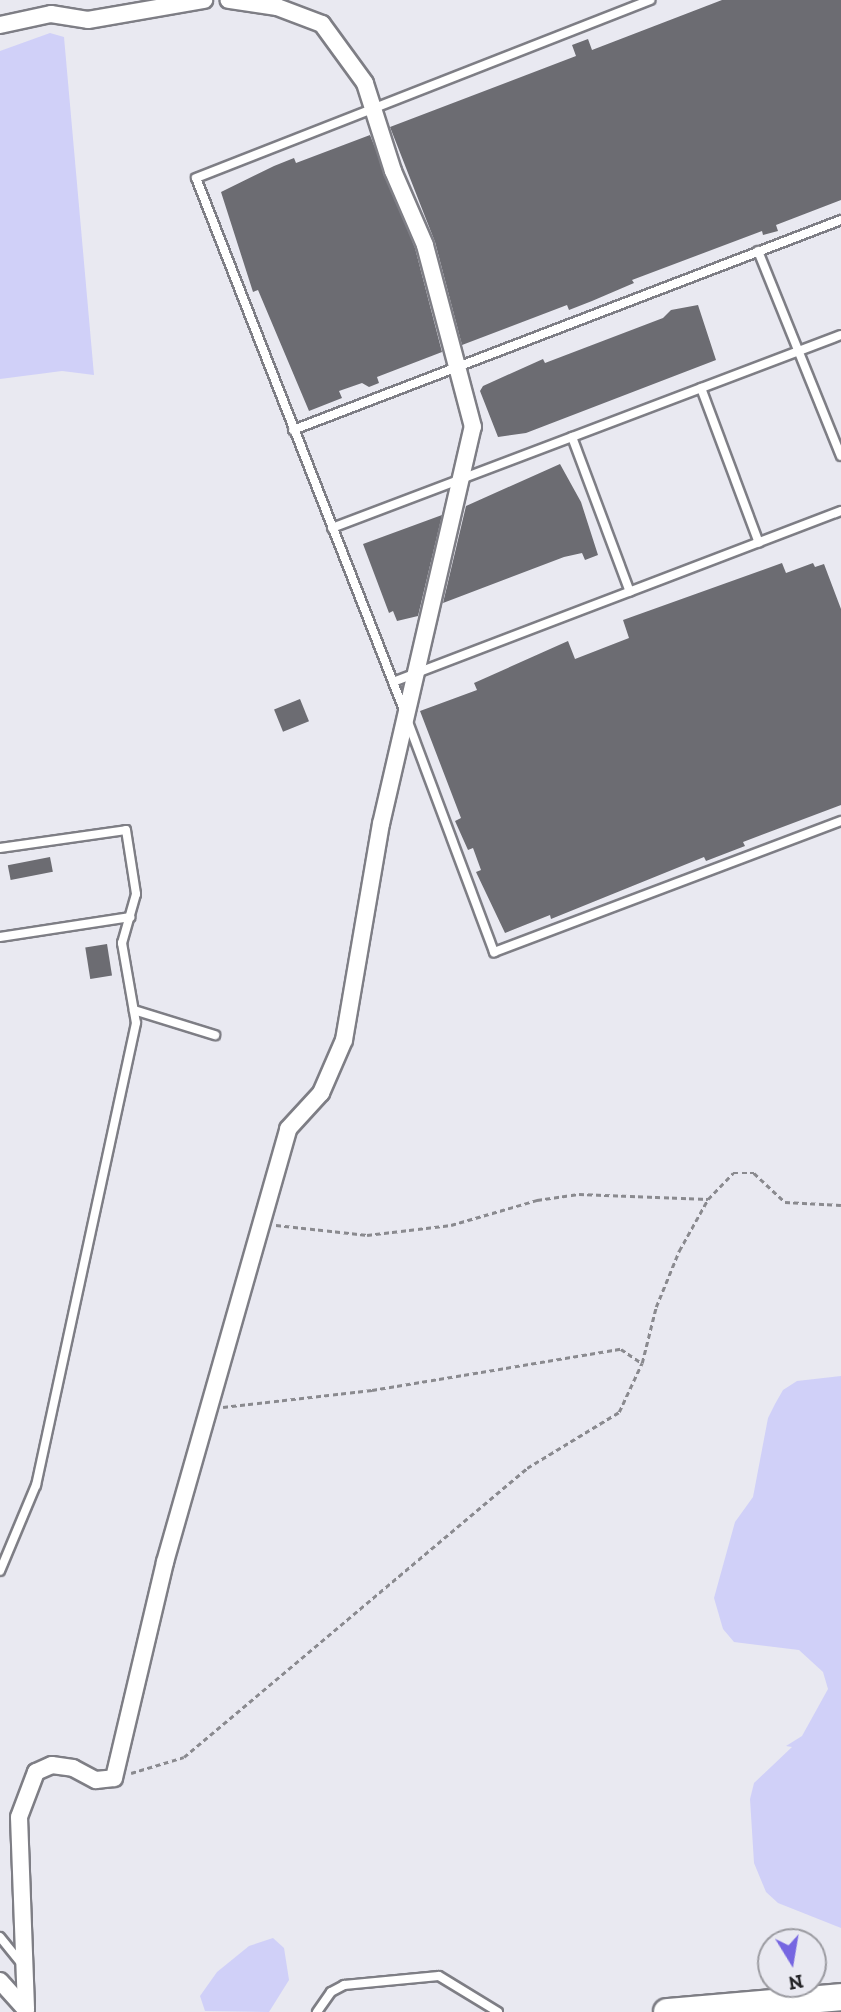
<!DOCTYPE html>
<html>
<head>
<meta charset="utf-8">
<style>
  body { margin:0 }
  #map { position:relative; width:841px; height:2012px; overflow:hidden; background:#e9e9f1; font-family:"Zilla Slab",serif }
  div>[style] { position:absolute }
  [style*='--x'] { left:calc(var(--x)*1px); top:calc(var(--y)*1px); width:calc(var(--w)*1px); rotate:calc(var(--a)*1deg) }
  .green>* { inset:0; background:#d0d0f8 }
  .building>* { inset:0; background:#6c6c72; transform-origin:0 0 }
  .path>* { height:2.5px; margin-top:-1.25px; transform-origin:0; background:repeating-linear-gradient(90deg,#8a8a8f 0 5px,transparent 0 8.5px) }
  .roads { filter:drop-shadow(2px 0 #7e7e85) drop-shadow(-2px 0 #7e7e85) drop-shadow(0 2px #7e7e85) drop-shadow(0 -2px #7e7e85) }
  .service>* { height:8px; margin:-4px; padding:0 4px; transform-origin:4px; border-radius:4px; background:#fff }
  .minor>* { height:16px; margin:-8px; padding:0 8px; transform-origin:8px; border-radius:8px; background:#fff }
  .trunk>* { height:26px; margin:-13px; padding:0 13px; transform-origin:13px; border-radius:13px; background:#fff }
  span { translate:-50% -50%; white-space:nowrap; text-align:center; line-height:1.15; -webkit-text-stroke:7px #e9e9f1; paint-order:stroke }
  .north { position:absolute; left:757px; top:1928px; width:70px; height:70px; box-sizing:border-box; background:#e9e9f1; border:2px solid #9b9ba1; border-radius:50%; rotate:169deg; font-size:19px; font-weight:700; line-height:28px; text-align:center; color:#252528 }
  .north::after { content:''; display:block; margin:auto; width:24px; height:32px; background:#7666e1; clip-path:polygon(50% 0,100% 100%,50% 72%,0 100%) }
</style>
</head>
<body>
<div id="map">
  <div class="green">
    <div style="clip-path:polygon(50px 33px,64px 37px,94px 375px,62px 371px,0 379px,0 51px)"></div>
    <div style="clip-path:polygon(841px 1376px,841px 1928px,778px 1903px,766px 1892px,754px 1863px,750px 1799px,754px 1783px,792px 1747px,786px 1746px,802px 1736px,828px 1689px,823px 1672px,799px 1650px,734px 1642px,723px 1629px,714px 1598px,735px 1522px,753px 1497px,768px 1418px,775px 1404px,783px 1390px,797px 1381px)"></div>
    <div style="clip-path:polygon(273px 1938px,284px 1948px,289px 1980px,269px 2012px,205px 2011px,200px 1996px,217px 1972px,249px 1946px)"></div>
  </div>
  <div class="building">
    <div style="clip-path:polygon(722px 0,841px 0,841px 200px,776px 225px,778px 231px,763px 235px,762px 231px,632px 280px,634px 283px,592px 301px,569px 310px,567px 305px,462px 345px,435px 242px,390px 127px,576px 56px,572px 45px,588px 39px,592px 50px)"></div>
    <div style="clip-path:polygon(370px 135px,415px 248px,442px 352px,377px 377px,379px 383px,369px 387px,362px 383px,339px 391px,342px 398px,309px 411px,258px 290px,253px 292px,221px 192px,274px 166px,294px 158px,296px 163px)"></div>
    <div style="clip-path:polygon(698px 305px,716px 360px,526px 433px,498px 437px,480px 391px,483px 386px,543px 359px,545px 363px,663px 318px,671px 310px)"></div>
    <div style="clip-path:polygon(560px 464px,581px 502px,598px 555px,585px 560px,582px 553px,564px 557px,443px 603px,466px 506px)"></div>
    <div style="clip-path:polygon(442px 515px,418px 616px,397px 621px,393px 611px,389px 613px,363px 544px)"></div>
    <div style="clip-path:polygon(782px 563px,786px 573px,813px 563px,815px 567px,824px 564px,841px 609px,841px 805px,743px 842px,745px 846px,706px 861px,704px 857px,551px 919px,550px 915px,505px 933px,476px 872px,481px 870px,473px 848px,468px 850px,455px 821px,461px 818px,420px 711px,477px 690px,474px 683px,568px 641px,575px 659px,629px 638px,623px 620px)"></div>
    <div style="left:300px;top:699px;width:24px;height:28px;rotate:68deg"></div>
    <div style="left:50px;top:857px;width:15px;height:43px;rotate:79deg"></div>
    <div style="left:107px;top:944px;width:32px;height:22px;rotate:81deg"></div>
  </div>
  <div class="path">
    <div style="--x:276;--y:1225;--w:92;--a:6.3"></div>
    <div style="--x:367;--y:1235;--w:85;--a:-6.8"></div>
    <div style="--x:451;--y:1225;--w:90;--a:-16.2"></div>
    <div style="--x:537;--y:1200;--w:42;--a:-8.1"></div>
    <div style="--x:579;--y:1194;--w:129;--a:2.2"></div>
    <div style="--x:223;--y:1407;--w:150;--a:-6.5"></div>
    <div style="--x:372;--y:1390;--w:252;--a:-9.4"></div>
    <div style="--x:621;--y:1349;--w:25;--a:34"></div>
    <div style="--x:131;--y:1773;--w:55;--a:-16.8"></div>
    <div style="--x:184;--y:1757;--w:449;--a:-40.1"></div>
    <div style="--x:527;--y:1468;--w:108;--a:-31.3"></div>
    <div style="--x:619;--y:1412;--w:54;--a:-64.9"></div>
    <div style="--x:642;--y:1363;--w:58;--a:-76"></div>
    <div style="--x:656;--y:1307;--w:61;--a:-67.7"></div>
    <div style="--x:679;--y:1251;--w:60;--a:-60.9"></div>
    <div style="--x:708;--y:1199;--w:36;--a:-46"></div>
    <div style="--x:733;--y:1173;--w:21;--a:0"></div>
    <div style="--x:754;--y:1173;--w:42;--a:43.1"></div>
    <div style="--x:785;--y:1202;--w:56;--a:3.1"></div>
  </div>
  <div class="roads">
    <div class="service">
      <div style="--x:758;--y:251;--w:221;--a:68"></div>
      <div style="--x:701;--y:388;--w:165;--a:69.5"></div>
      <div style="--x:293;--y:430;--w:587;--a:-20.97"></div>
      <div style="--x:572;--y:437;--w:165;--a:69.5"></div>
      <div style="--x:332;--y:528;--w:544;--a:-20.77"></div>
      <div style="--x:393;--y:682;--w:480;--a:-20.9"></div>
      <div style="--x:404;--y:710;--w:571;--a:-111.35"></div>
      <div style="--x:196;--y:178;--w:488;--a:-21.4"></div>
      <div style="--x:408;--y:722;--w:246;--a:69.5"></div>
      <div style="--x:494;--y:952;--w:371;--a:-20.7"></div>
      <div style="--x:0;--y:848;--w:127;--a:-8.1"></div>
      <div style="--x:126;--y:830;--w:65;--a:81.1"></div>
      <div style="--x:136;--y:894;--w:51;--a:105.9"></div>
      <div style="--x:122;--y:943;--w:81;--a:80.1"></div>
      <div style="--x:136;--y:1023;--w:473;--a:102.2"></div>
      <div style="--x:36;--y:1485;--w:93;--a:112.7"></div>
      <div style="--x:0;--y:937;--w:132;--a:-8.7"></div>
      <div style="--x:134;--y:1010;--w:85;--a:17.2"></div>
      <div style="--x:0;--y:1937;--w:35;--a:51"></div>
      <div style="--x:317;--y:2012;--w:24;--a:-55"></div>
      <div style="--x:331;--y:1992;--w:15;--a:-28"></div>
      <div style="--x:344;--y:1985;--w:95;--a:-5.4"></div>
      <div style="--x:439;--y:1976;--w:69;--a:31.4"></div>
    </div>
    <div class="minor">
      <div style="--x:0;--y:25;--w:52;--a:-12.2"></div>
      <div style="--x:51;--y:14;--w:37;--a:9"></div>
      <div style="--x:88;--y:20;--w:118;--a:-9.8"></div>
      <div style="--x:0;--y:1981;--w:39;--a:48"></div>
      <div style="--x:26;--y:2008;--w:191;--a:-92.1"></div>
      <div style="--x:19;--y:1817;--w:48;--a:-69.3"></div>
      <div style="--x:36;--y:1772;--w:17;--a:-24"></div>
      <div style="--x:52;--y:1765;--w:21;--a:8"></div>
      <div style="--x:73;--y:1768;--w:26;--a:28"></div>
      <div style="--x:96;--y:1780;--w:18;--a:-6"></div>
      <div style="--x:114;--y:1778;--w:222;--a:-76.7"></div>
      <div style="--x:165;--y:1562;--w:450;--a:-74.1"></div>
      <div style="--x:288;--y:1129;--w:49;--a:-47.5"></div>
      <div style="--x:321;--y:1093;--w:58;--a:-66.5"></div>
      <div style="--x:344;--y:1040;--w:219;--a:-80.3"></div>
      <div style="--x:381;--y:824;--w:408;--a:-77"></div>
      <div style="--x:473;--y:427;--w:188;--a:-104.8"></div>
      <div style="--x:425;--y:245;--w:81;--a:-113.4"></div>
      <div style="--x:393;--y:171;--w:92;--a:-107.7"></div>
      <div style="--x:365;--y:83;--w:73;--a:-126.1"></div>
      <div style="--x:322;--y:24;--w:48;--a:-159.3"></div>
      <div style="--x:277;--y:7;--w:49;--a:-171.7"></div>
    </div>
    <div class="trunk">
      <div style="--x:667;--y:2012;--w:175;--a:-4.9"></div>
    </div>
  </div>
  <div class="north">N</div>
</div>
</body>
</html>
